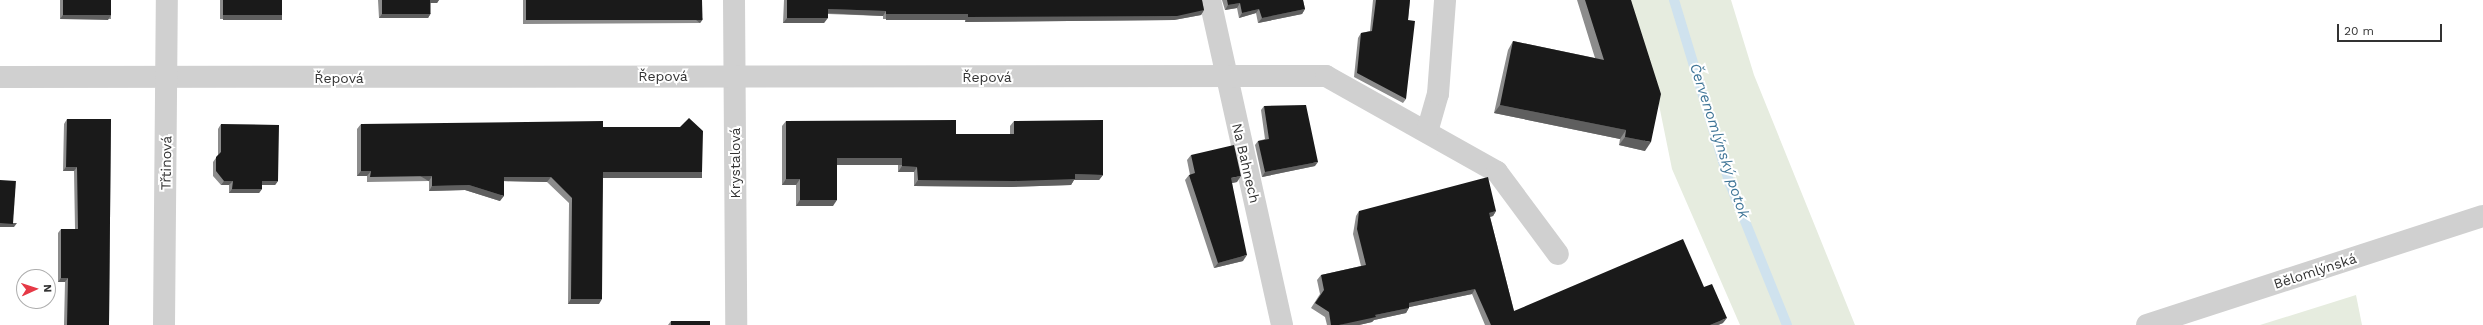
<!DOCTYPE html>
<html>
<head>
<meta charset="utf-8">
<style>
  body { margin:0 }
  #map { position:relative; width:2483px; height:325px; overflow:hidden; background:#fff; font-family:"Work Sans",sans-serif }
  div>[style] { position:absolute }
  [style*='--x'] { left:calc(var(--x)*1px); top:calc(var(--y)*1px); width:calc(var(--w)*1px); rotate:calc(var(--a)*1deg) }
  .green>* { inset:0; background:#e6ecdf }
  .stream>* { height:10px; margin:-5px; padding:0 5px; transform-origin:5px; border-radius:5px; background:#cfe2ee }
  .minor>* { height:22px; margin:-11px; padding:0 11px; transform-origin:11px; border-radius:11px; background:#d0d0d0 }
  .wall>* { inset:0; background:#8c8c8c; transform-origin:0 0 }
  .shaded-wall>* { inset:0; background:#5f5f5f; transform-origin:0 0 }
  .building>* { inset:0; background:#1a1a1a; transform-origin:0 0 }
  span { translate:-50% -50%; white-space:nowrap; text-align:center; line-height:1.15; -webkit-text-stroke:4px #fff; paint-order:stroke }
  .street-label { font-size:14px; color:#333 }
  .water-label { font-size:15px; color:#3f7597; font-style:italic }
  .north { position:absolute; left:16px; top:269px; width:40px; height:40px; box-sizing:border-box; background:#fff; border:1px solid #adadad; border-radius:50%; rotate:87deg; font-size:11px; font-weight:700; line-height:16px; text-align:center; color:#333 }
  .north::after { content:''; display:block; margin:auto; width:14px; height:18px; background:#e63946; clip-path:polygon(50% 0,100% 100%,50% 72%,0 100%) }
  .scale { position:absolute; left:2337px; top:24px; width:105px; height:18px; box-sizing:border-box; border:2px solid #333; border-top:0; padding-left:5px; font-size:12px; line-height:14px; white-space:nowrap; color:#333; -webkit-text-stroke:3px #fff; paint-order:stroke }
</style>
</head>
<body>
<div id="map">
  <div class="green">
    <div style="clip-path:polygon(1623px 0,1731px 0,1754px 75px,1855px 325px,1740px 325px,1672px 169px,1657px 95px)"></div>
    <div style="clip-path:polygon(2356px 295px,2362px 325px,2260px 325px)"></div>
  </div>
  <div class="stream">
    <div style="--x:1674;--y:0;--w:192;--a:73.1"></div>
    <div style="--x:1730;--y:184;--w:152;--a:68"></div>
  </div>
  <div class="minor">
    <div style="--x:734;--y:0;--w:325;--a:89.6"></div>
    <div style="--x:1210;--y:0;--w:333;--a:77.5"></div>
    <div style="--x:0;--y:77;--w:1326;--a:-0.04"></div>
    <div style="--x:1326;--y:76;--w:196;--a:29.3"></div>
    <div style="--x:1497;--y:172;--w:102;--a:53.4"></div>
    <div style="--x:1427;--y:132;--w:40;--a:-74"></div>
    <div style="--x:1438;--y:94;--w:94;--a:-85.7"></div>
    <div style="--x:164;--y:325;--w:325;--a:-89.5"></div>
    <div style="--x:2147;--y:325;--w:353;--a:-18"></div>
  </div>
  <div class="wall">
    <div style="left:60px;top:0;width:51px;height:19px"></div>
    <div style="left:220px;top:0;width:62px;height:19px"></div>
    <div style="clip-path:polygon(378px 0,439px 0,437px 3px,431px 3px,431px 13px,428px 18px,379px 18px)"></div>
    <div style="clip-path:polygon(523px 0,702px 0,703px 19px,700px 23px,523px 24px)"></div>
    <div style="clip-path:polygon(784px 0,1202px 0,1204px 10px,1201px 15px,1174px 20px,965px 22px,965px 19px,883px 19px,883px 16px,828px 14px,824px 23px,783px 23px)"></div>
    <div style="clip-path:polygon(1222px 0,1303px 0,1305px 9px,1302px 14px,1258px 23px,1256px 13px,1239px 18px,1237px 8px,1225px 10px)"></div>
    <div style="clip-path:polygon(1373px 0,1410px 0,1408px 20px,1406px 99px,1403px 103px,1354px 77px,1358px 38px,1361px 33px,1370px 31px)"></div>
    <div style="clip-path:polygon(1577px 0,1631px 0,1645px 151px,1619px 145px,1620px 139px,1494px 113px,1508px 50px,1513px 41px,1595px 58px)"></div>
    <div style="clip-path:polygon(1264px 106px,1315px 166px,1262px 177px,1255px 145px,1258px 141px,1265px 139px,1261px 110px)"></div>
    <div style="clip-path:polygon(67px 119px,111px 119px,109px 325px,64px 325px,65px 282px,58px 282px,58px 233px,61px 229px,75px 229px,74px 171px,63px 171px,64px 124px)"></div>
    <div style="clip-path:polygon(786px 121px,956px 134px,1010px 134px,1010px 126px,1014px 121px,1103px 175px,1099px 180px,1074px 180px,1071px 185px,1011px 187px,914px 186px,914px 172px,898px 172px,898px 164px,837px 164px,833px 206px,796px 206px,796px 185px,782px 185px,782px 126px)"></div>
    <div style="clip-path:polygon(221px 124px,278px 181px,275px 185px,262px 185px,262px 189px,259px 193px,229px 193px,229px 185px,221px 185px,213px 176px,213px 162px,218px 155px,218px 129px)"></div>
    <div style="clip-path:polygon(361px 124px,603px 127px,699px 177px,603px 177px,599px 304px,568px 304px,569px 203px,547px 182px,504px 181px,500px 201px,465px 190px,429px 191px,429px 181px,367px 182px,367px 176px,357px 176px,357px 129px)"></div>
    <div style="clip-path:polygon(1191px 155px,1237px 182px,1232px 183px,1243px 261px,1214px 268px,1185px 180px,1189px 175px,1190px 175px,1187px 160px)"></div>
    <div style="clip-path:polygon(1359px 211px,1496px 211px,1493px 216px,1490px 217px,1514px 311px,1704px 287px,1723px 323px,1718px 325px,1485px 325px,1472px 294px,1409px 307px,1406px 313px,1374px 320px,1372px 322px,1359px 325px,1327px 325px,1325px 317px,1311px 308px,1320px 294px,1317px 280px,1321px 275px,1361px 266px,1353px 234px,1356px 216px)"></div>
    <div style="clip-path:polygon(671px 321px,710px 325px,668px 325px)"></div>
  </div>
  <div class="shaded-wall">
    <div style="clip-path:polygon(429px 0,439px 0,437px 3px,427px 3px)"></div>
    <div style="clip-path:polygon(1240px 3px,1237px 8px,1225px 10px,1228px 5px)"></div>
    <div style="clip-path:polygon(828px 9px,886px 11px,883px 16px,824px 13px)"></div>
    <div style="clip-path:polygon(1259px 9px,1256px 13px,1239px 18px,1242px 13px)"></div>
    <div style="clip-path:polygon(1305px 9px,1302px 14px,1258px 23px,1262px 18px)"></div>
    <div style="clip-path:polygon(1204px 10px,1201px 15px,1174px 20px,965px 22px,968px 17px)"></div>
    <div style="clip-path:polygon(431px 13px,428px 18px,379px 18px,382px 14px)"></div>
    <div style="left:886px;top:14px;width:82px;height:6px"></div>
    <div style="clip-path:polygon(63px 15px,111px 15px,108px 20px,60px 19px)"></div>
    <div style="left:223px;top:15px;width:59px;height:5px"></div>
    <div style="clip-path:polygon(787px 18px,828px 18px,824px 23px,783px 23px)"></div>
    <div style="left:703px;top:19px;width:5px;height:177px;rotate:127deg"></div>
    <div style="clip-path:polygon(1500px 105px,1626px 130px,1620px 139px,1494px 113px)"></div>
    <div style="clip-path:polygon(1625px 137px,1651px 142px,1645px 151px,1619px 145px)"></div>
    <div style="left:837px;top:158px;width:65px;height:7px"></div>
    <div style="clip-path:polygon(1318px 162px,1315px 166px,1262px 177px,1265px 172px)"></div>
    <div style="clip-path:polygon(902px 166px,917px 167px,914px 172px,898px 172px)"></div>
    <div style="clip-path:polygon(66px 167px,77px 167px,74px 171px,63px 171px)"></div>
    <div style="clip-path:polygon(361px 171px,371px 171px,367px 176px,357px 176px)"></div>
    <div style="left:603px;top:172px;width:99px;height:6px"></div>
    <div style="clip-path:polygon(1075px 174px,1103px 175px,1099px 180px,1074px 180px,1071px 185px,1011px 187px,914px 186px,918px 180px)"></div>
    <div style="left:432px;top:176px;width:6px;height:62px;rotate:121deg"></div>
    <div style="clip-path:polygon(1241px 176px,1237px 182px,1227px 184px,1231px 178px)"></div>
    <div style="clip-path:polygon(504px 177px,551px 177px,547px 182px,500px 181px)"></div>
    <div style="clip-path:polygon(786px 179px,800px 179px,796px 185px,782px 185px)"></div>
    <div style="clip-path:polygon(224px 181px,233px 181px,229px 185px,221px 185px)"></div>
    <div style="clip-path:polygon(262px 181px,278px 181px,275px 185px,259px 185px)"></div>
    <div style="clip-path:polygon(469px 185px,504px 196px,500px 201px,465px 190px,429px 191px,432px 186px)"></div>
    <div style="clip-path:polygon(232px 189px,262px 189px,259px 193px,229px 193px)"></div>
    <div style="clip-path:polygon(800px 200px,837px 200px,833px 206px,796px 206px)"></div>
    <div style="clip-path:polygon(1496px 211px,1493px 216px,1486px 218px,1489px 213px)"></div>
    <div style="clip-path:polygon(0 223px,17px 223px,14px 227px,0 227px)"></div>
    <div style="clip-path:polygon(1247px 255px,1243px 261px,1214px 268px,1218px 263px)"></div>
    <div style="clip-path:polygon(61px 278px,68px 278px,65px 282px,58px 282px)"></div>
    <div style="clip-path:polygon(1475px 289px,1472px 294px,1405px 308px,1409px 303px)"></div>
    <div style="clip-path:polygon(571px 299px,602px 299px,599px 304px,568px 304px)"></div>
    <div style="clip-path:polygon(1409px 308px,1406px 313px,1374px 320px,1372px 322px,1359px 325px,1339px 325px,1375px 315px)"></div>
    <div style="clip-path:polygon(1727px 318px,1723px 323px,1718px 325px,1710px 325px)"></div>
  </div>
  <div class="building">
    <div style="left:63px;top:0;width:48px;height:15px"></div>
    <div style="left:223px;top:0;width:59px;height:15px"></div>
    <div style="left:382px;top:0;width:48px;height:14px"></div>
    <div style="left:526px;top:0;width:176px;height:20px"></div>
    <div style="clip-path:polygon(787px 0,1202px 0,1204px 10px,1177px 16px,968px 17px,968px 14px,886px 14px,886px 11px,828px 9px,828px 18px,787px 18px)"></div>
    <div style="clip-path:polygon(1227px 0,1303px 0,1305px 9px,1262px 18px,1259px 9px,1242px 13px,1240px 3px,1228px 5px)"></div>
    <div style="clip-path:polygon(1376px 0,1410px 0,1408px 20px,1415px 21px,1406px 99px,1357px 73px,1361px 33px,1372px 31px)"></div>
    <div style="clip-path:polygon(1585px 0,1631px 0,1661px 94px,1651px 142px,1625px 137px,1626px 130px,1500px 105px,1513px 41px,1604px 60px)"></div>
    <div style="clip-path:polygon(1306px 105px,1318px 162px,1265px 172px,1258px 141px,1269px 139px,1264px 106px)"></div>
    <div style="clip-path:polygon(689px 118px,703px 131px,702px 172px,603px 172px,602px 299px,571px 299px,572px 198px,551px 177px,504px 177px,504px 196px,469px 185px,432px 186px,432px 176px,370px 177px,371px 171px,361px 171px,361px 124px,603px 121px,603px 127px,680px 127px)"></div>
    <div style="clip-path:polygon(67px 119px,111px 119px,109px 325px,67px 325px,68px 278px,61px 278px,61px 229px,78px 229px,77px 167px,66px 167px)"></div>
    <div style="clip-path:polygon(956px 120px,956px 134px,1014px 134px,1014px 121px,1103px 120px,1103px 175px,1075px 174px,1075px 179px,1014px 181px,918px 180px,917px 167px,902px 166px,902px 158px,837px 158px,837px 200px,800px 200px,800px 179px,786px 179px,786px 121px)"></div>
    <div style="clip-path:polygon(221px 124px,279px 125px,278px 181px,262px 181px,262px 189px,232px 189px,233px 181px,224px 181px,216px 171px,216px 157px,221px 152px)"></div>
    <div style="clip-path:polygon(1234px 145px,1241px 176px,1231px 178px,1247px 255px,1218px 263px,1189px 175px,1195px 173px,1191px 155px)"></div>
    <div style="clip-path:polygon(1488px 177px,1496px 211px,1489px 213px,1514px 311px,1683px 239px,1704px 287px,1712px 284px,1727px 318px,1710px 325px,1491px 325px,1475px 289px,1409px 303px,1409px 308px,1375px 315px,1376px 317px,1339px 325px,1331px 325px,1329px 312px,1315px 303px,1324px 290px,1321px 275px,1366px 265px,1357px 229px,1359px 211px)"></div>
    <div style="left:0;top:180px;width:16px;height:43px;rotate:4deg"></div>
    <div style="left:671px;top:321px;width:39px;height:4px"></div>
  </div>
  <div class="street-label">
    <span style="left:663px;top:76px">Řepová</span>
    <span style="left:987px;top:77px">Řepová</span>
    <span style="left:339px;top:78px">Řepová</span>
    <span style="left:166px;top:163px;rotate:-89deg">Třtinová</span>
    <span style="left:735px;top:163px;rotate:-90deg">Krystalová</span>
    <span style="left:1246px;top:163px;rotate:77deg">Na Bahnech</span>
    <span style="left:2315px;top:271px;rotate:-18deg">Bělomlýnská</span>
  </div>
  <div class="water-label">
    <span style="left:1719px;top:141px;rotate:72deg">Červenomlýnský potok</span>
  </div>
  <div class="north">N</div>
  <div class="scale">20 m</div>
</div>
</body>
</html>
